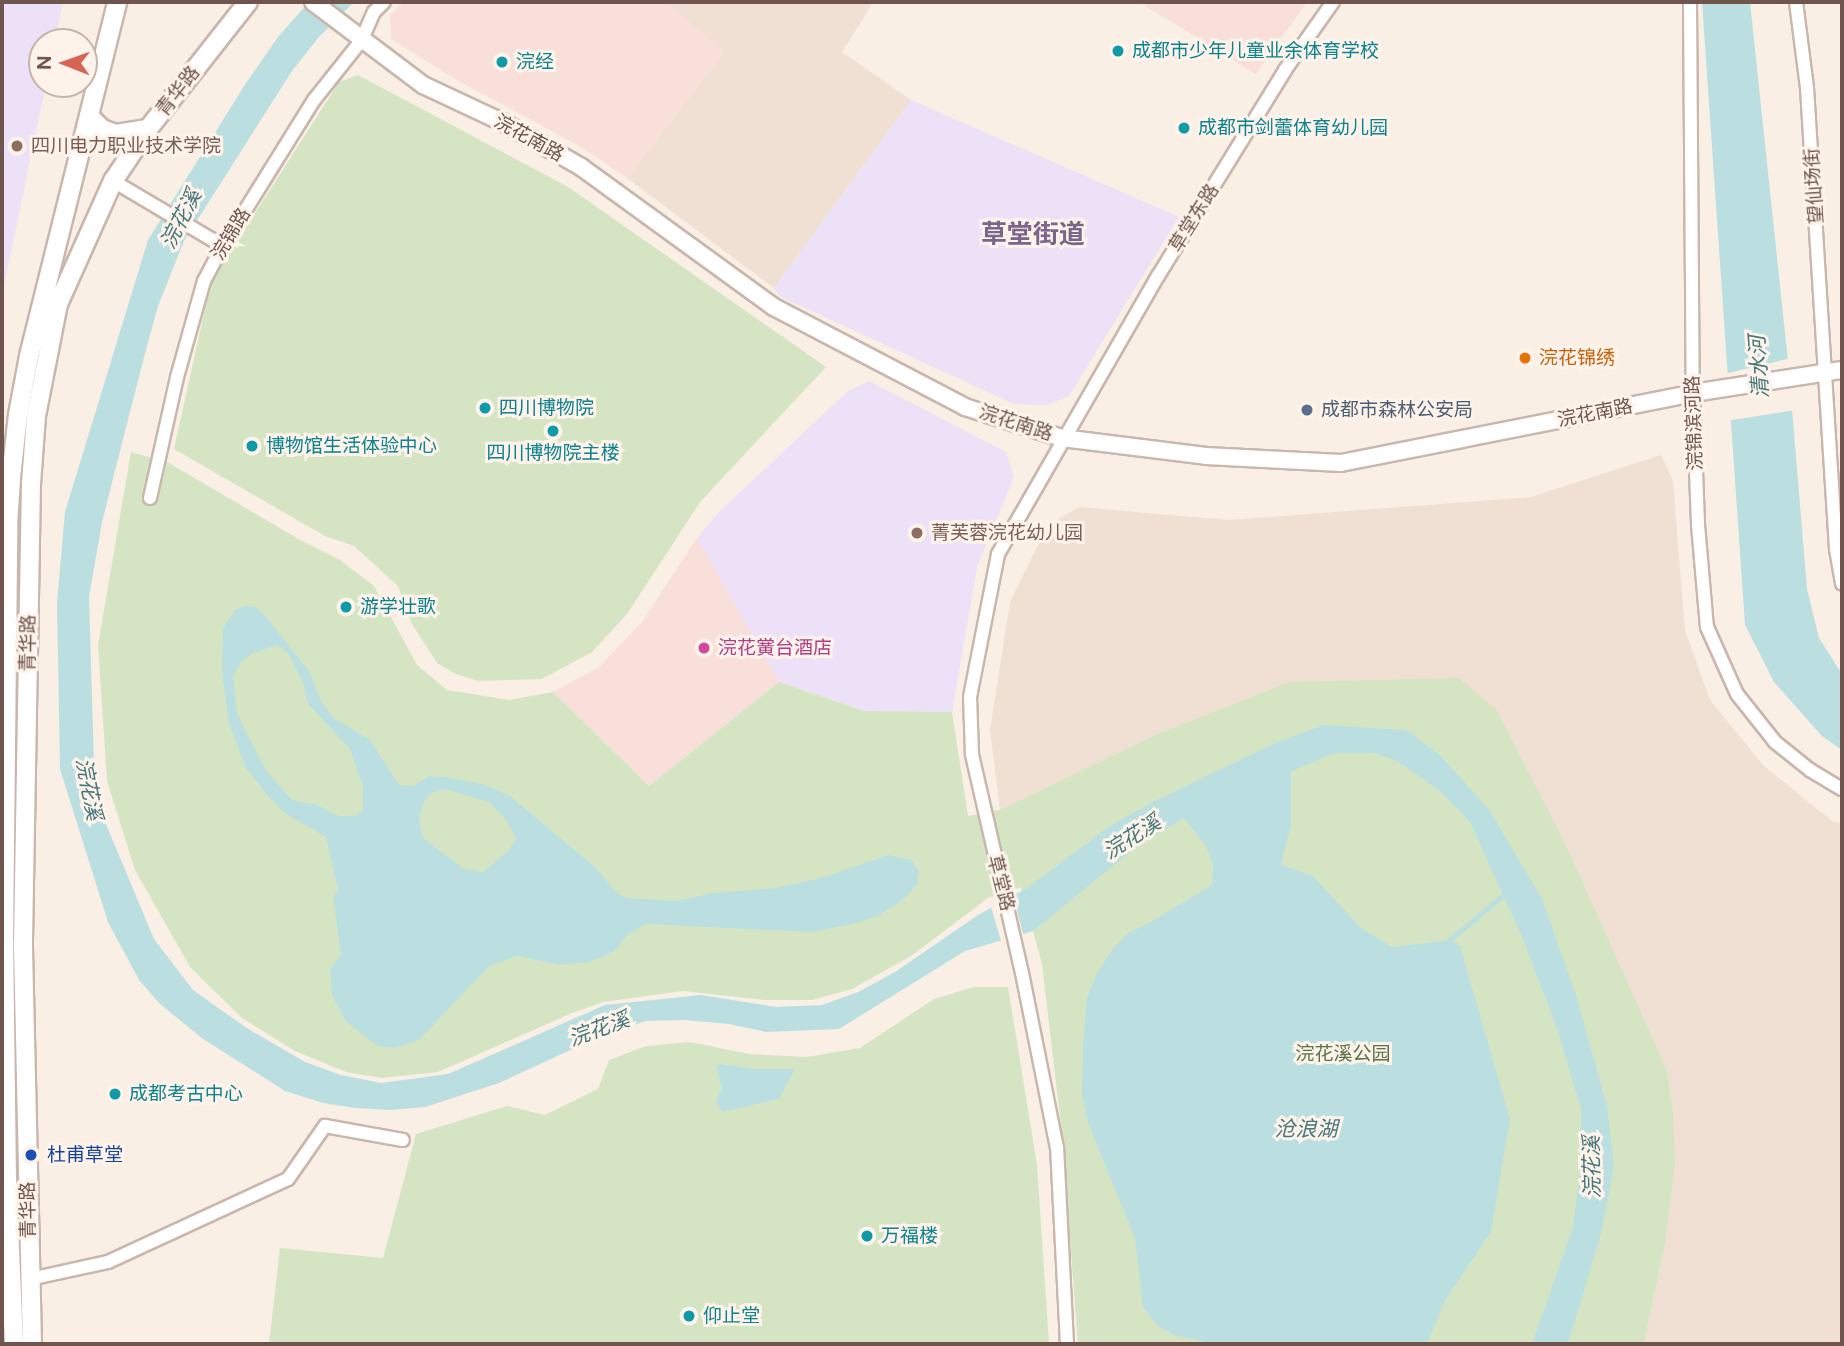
<!DOCTYPE html>
<html>
<head>
<meta charset="utf-8">
<style>
  body { margin:0 }
  #map { position:relative; width:1844px; height:1346px; overflow:hidden; background:#f9efe4; font-family:"Public Sans","Noto Sans SC",sans-serif }
  div>[style] { position:absolute }
  [style*='--x'] { left:calc(var(--x)*1px); top:calc(var(--y)*1px); width:calc(var(--w)*1px); rotate:calc(var(--a)*1deg) }
  .residential>* { inset:0; background:#f0e0d3 }
  .commercial>* { inset:0; background:#f9dfd9 }
  .education>* { inset:0; background:#ece1f6 }
  .green>* { inset:0; background:#d5e5c4 }
  .water>* { inset:0; background:#bbdfe1 }
  .pier>* { inset:0; background:#f9efe4 }
  .stream>* { height:4.5px; margin:-2.25px; padding:0 2.25px; transform-origin:2.25px; border-radius:2.25px; background:#bbdfe1 }
  .roads { filter:drop-shadow(2px 0 #c9b6ac) drop-shadow(-2px 0 #c9b6ac) drop-shadow(0 2px #c9b6ac) drop-shadow(0 -2px #c9b6ac) }
  .minor>* { height:12px; margin:-6px; padding:0 6px; transform-origin:6px; border-radius:6px; background:#fff }
  .tertiary>* { height:16px; margin:-8px; padding:0 8px; transform-origin:8px; border-radius:8px; background:#fff }
  .secondary>* { height:18px; margin:-9px; padding:0 9px; transform-origin:9px; border-radius:9px; background:#fff }
  .dots>* { width:19px; height:19px; translate:-50% -50%; box-sizing:border-box; border:4px solid #fdf3ea; border-radius:50% }
  span { translate:-50% -50%; white-space:nowrap; text-align:center; line-height:1.15; -webkit-text-stroke:6px #fdf3ea; paint-order:stroke }
  .culture-label { font-size:19px; color:#0d838f }
  .left { translate:0 -50%; text-align:left }
  .street-label { font-size:19px; color:#6f554d }
  .education-label { font-size:19px; color:#785e54 }
  .food-label { font-size:19px; color:#c56008 }
  .service-label { font-size:19px; color:#4e5e75 }
  .hotel-label { font-size:19px; color:#b23c85 }
  .park-label { font-size:19px; color:#587446 }
  .transit-label { font-size:19px; color:#164399 }
  .water-label { font-size:21px; color:#46777a; font-style:italic }
  .district-label { font-size:26px; color:#7a658c; font-weight:700 }
  .frame { position:absolute; inset:0; border:4px solid #6f554d; pointer-events:none }
  .north { position:absolute; left:28px; top:28px; width:70px; height:70px; box-sizing:border-box; background:#fdf3ea; border:2px solid #c4b4ab; border-radius:50%; rotate:271deg; font-size:19px; font-weight:700; line-height:28px; text-align:center; color:#6f554d }
  .north::after { content:''; display:block; margin:auto; width:24px; height:32px; background:#d76556; clip-path:polygon(50% 0,100% 100%,50% 72%,0 100%) }
</style>
</head>
<body>
<div id="map">
  <div class="residential">
    <div style="clip-path:polygon(665px 2px,873px 2px,842px 52px,911px 100px,774px 288px,627px 178px,724px 52px)"></div>
    <div style="clip-path:polygon(1661px 455px,1673px 481px,1685px 631px,1710px 700px,1763px 765px,1832px 821px,1842px 824px,1842px 1344px,1644px 1344px,1665px 1244px,1289px 682px,1157px 734px,1000px 810px,990px 730px,1010px 602px,1048px 525px,1079px 507px,1229px 520px,1531px 497px)"></div>
  </div>
  <div class="commercial">
    <div style="clip-path:polygon(404px 2px,665px 2px,724px 52px,627px 178px,583px 148px,455px 79px,391px 39px,390px 15px)"></div>
    <div style="clip-path:polygon(1139px 2px,1307px 2px,1256px 74px)"></div>
    <div style="clip-path:polygon(697px 538px,779px 682px,649px 786px,553px 692px,599px 667px,642px 622px)"></div>
  </div>
  <div class="education">
    <div style="clip-path:polygon(2px 2px,63px 2px,55px 42px,42px 42px,42px 84px,46px 84px,2px 295px)"></div>
    <div style="clip-path:polygon(911px 100px,1179px 217px,1069px 396px,1047px 405px,1014px 404px,779px 296px,774px 288px)"></div>
    <div style="clip-path:polygon(869px 381px,1006px 452px,1014px 477px,977px 567px,952px 712px,864px 711px,779px 682px,697px 538px,719px 512px,847px 392px)"></div>
  </div>
  <div class="green">
    <div style="clip-path:polygon(358px 75px,568px 187px,826px 367px,700px 502px,627px 614px,592px 652px,542px 679px,478px 681px,456px 674px,437px 663px,412px 624px,398px 586px,354px 546px,325px 536px,174px 449px,211px 282px,339px 82px)"></div>
    <div style="clip-path:polygon(131px 452px,167px 462px,302px 541px,340px 560px,374px 586px,417px 665px,447px 690px,509px 700px,553px 692px,649px 786px,779px 682px,864px 711px,952px 712px,968px 816px,1000px 810px,1157px 734px,1289px 682px,1459px 678px,1496px 709px,1566px 845px,1667px 1071px,1673px 1113px,1675px 1166px,1665px 1244px,1644px 1344px,1078px 1344px,1062px 1134px,1042px 964px,1021px 887px,988px 898px,911px 956px,852px 989px,812px 1000px,765px 1000px,683px 991px,603px 1002px,572px 1013px,438px 1072px,382px 1078px,346px 1072px,295px 1051px,242px 1018px,190px 967px,135px 870px,107px 781px,98px 645px)"></div>
    <div style="clip-path:polygon(974px 987px,1008px 987px,1037px 1165px,1049px 1344px,269px 1344px,280px 1248px,383px 1258px,416px 1134px,507px 1106px,545px 1115px,598px 1089px,609px 1060px,646px 1046px,690px 1042px,749px 1054px,807px 1057px,860px 1048px,934px 999px)"></div>
  </div>
  <div class="water">
    <div style="clip-path:polygon(309px 2px,354px 2px,319px 37px,292px 71px,184px 241px,158px 306px,143px 361px,102px 522px,89px 597px,95px 798px,154px 939px,193px 990px,245px 1027px,305px 1062px,341px 1075px,381px 1083px,448px 1074px,605px 1005px,701px 995px,776px 1007px,822px 1005px,858px 992px,895px 972px,978px 915px,1027px 888px,1107px 828px,1153px 802px,1275px 743px,1323px 725px,1406px 730px,1440px 755px,1490px 811px,1542px 899px,1576px 995px,1607px 1106px,1614px 1166px,1601px 1234px,1568px 1344px,1532px 1344px,1573px 1227px,1581px 1165px,1581px 1109px,1558px 1031px,1522px 937px,1470px 822px,1440px 791px,1397px 761px,1374px 753px,1334px 753px,1291px 772px,1291px 824px,1281px 865px,1313px 876px,1361px 928px,1392px 947px,1449px 940px,1460px 946px,1510px 1119px,1491px 1232px,1444px 1302px,1427px 1344px,1214px 1344px,1174px 1335px,1157px 1325px,1143px 1307px,1135px 1238px,1088px 1123px,1082px 1094px,1083px 1045px,1087px 998px,1097px 973px,1112px 950px,1128px 933px,1149px 923px,1212px 885px,1213px 865px,1206px 846px,1184px 818px,1140px 844px,1033px 931px,965px 951px,839px 1029px,766px 1032px,729px 1024px,684px 1020px,646px 1021px,605px 1034px,499px 1083px,425px 1107px,390px 1110px,355px 1108px,323px 1103px,285px 1091px,203px 1039px,159px 1003px,139px 980px,108px 922px,60px 769px,57px 602px,65px 512px,148px 240px,246px 83px,278px 37px)"></div>
    <div style="clip-path:polygon(1702px 2px,1750px 2px,1788px 361px,1807px 589px,1819px 638px,1842px 674px,1842px 750px,1822px 736px,1774px 682px,1745px 625px)"></div>
    <div style="clip-path:polygon(evenodd,246px 606px,255px 607px,264px 614px,309px 671px,322px 703px,334px 718px,370px 740px,399px 785px,414px 786px,429px 776px,444px 777px,486px 785px,510px 796px,595px 867px,617px 893px,628px 898px,675px 901px,713px 893px,776px 888px,825px 877px,888px 855px,912px 860px,919px 872px,917px 884px,904px 899px,878px 916px,853px 924px,811px 932px,646px 924px,627px 935px,615px 951px,589px 962px,560px 965px,517px 956px,489px 966px,420px 1039px,396px 1048px,378px 1046px,346px 1022px,332px 995px,330px 969px,341px 955px,333px 896px,338px 890px,326px 837px,286px 814px,268px 796px,246px 768px,229px 724px,222px 672px,223px 628px,235px 610px,246px 606px,277px 645px,288px 653px,303px 683px,308px 704px,350px 749px,363px 787px,363px 810px,355px 816px,339px 816px,317px 805px,292px 800px,265px 769px,246px 732px,237px 713px,233px 676px,242px 661px,251px 654px,277px 645px,246px 606px,445px 789px,489px 802px,507px 821px,516px 839px,509px 850px,483px 872px,464px 869px,423px 838px,419px 819px,423px 803px,431px 793px,445px 789px)"></div>
    <div style="clip-path:polygon(720px 1064px,754px 1069px,795px 1069px,779px 1099px,722px 1112px,716px 1101px,722px 1089px,716px 1066px)"></div>
  </div>
  <div class="pier">
    <div style="clip-path:polygon(1791px 358px,1795px 410px,1726px 421px,1724px 374px)"></div>
    <div style="clip-path:polygon(1012px 892px,1024px 937px,1002px 944px,990px 904px)"></div>
  </div>
  <div class="stream">
    <div style="--x:1447;--y:942;--w:78;--a:-39.8"></div>
  </div>
  <div class="roads">
    <div class="minor">
      <div style="--x:1690;--y:2;--w:391;--a:89.6"></div>
      <div style="--x:1693;--y:393;--w:132;--a:87.8"></div>
      <div style="--x:1698;--y:525;--w:102;--a:85"></div>
      <div style="--x:1707;--y:627;--w:73;--a:65.9"></div>
      <div style="--x:1737;--y:694;--w:61;--a:51.6"></div>
      <div style="--x:1775;--y:742;--w:45;--a:38.7"></div>
      <div style="--x:1810;--y:770;--w:37;--a:31"></div>
      <div style="--x:1796;--y:2;--w:87;--a:82.7"></div>
      <div style="--x:1807;--y:88;--w:462;--a:86.4"></div>
      <div style="--x:1836;--y:549;--w:35;--a:80"></div>
      <div style="--x:113;--y:181;--w:128;--a:30.6"></div>
      <div style="--x:150;--y:498;--w:124;--a:-77.4"></div>
      <div style="--x:177;--y:377;--w:100;--a:-74.3"></div>
      <div style="--x:204;--y:281;--w:40;--a:-62"></div>
      <div style="--x:223;--y:246;--w:172;--a:-58.1"></div>
      <div style="--x:314;--y:100;--w:75;--a:-51.5"></div>
      <div style="--x:361;--y:41;--w:32;--a:-66"></div>
      <div style="--x:374;--y:12;--w:14;--a:-45"></div>
      <div style="--x:30;--y:1279;--w:80;--a:-12.3"></div>
      <div style="--x:108;--y:1262;--w:198;--a:-24.8"></div>
      <div style="--x:288;--y:1179;--w:65;--a:-55.1"></div>
      <div style="--x:325;--y:1126;--w:79;--a:10.2"></div>
      <div style="--x:1067;--y:1344;--w:196;--a:-92.9"></div>
      <div style="--x:1057;--y:1148;--w:178;--a:-101.3"></div>
      <div style="--x:1022;--y:973;--w:225;--a:-102.9"></div>
      <div style="--x:972;--y:754;--w:57;--a:-92"></div>
      <div style="--x:970;--y:697;--w:146;--a:-78.9"></div>
      <div style="--x:998;--y:554;--w:321;--a:-60.1"></div>
      <div style="--x:1158;--y:276;--w:242;--a:-58.3"></div>
      <div style="--x:1285;--y:70;--w:83;--a:-54.8"></div>
    </div>
    <div class="tertiary">
      <div style="--x:313;--y:2;--w:138;--a:37"></div>
      <div style="--x:423;--y:85;--w:89;--a:25.1"></div>
      <div style="--x:504;--y:123;--w:89;--a:29.7"></div>
      <div style="--x:581;--y:167;--w:238;--a:36"></div>
      <div style="--x:774;--y:307;--w:216;--a:27.6"></div>
      <div style="--x:965;--y:407;--w:102;--a:17.7"></div>
      <div style="--x:1062;--y:438;--w:145;--a:7.1"></div>
      <div style="--x:1206;--y:456;--w:135;--a:3"></div>
      <div style="--x:1341;--y:463;--w:359;--a:-11.2"></div>
      <div style="--x:1693;--y:393;--w:151;--a:-8.8"></div>
    </div>
    <div class="secondary">
      <div style="--x:89;--y:116;--w:18;--a:45"></div>
      <div style="--x:102;--y:129;--w:15;--a:20"></div>
      <div style="--x:116;--y:134;--w:32;--a:-9"></div>
      <div style="--x:14;--y:1344;--w:164;--a:-92.4"></div>
      <div style="--x:7;--y:1180;--w:240;--a:-90.7"></div>
      <div style="--x:4;--y:940;--w:415;--a:-89.4"></div>
      <div style="--x:8;--y:525;--w:47;--a:-86.3"></div>
      <div style="--x:11;--y:478;--w:63;--a:-83.7"></div>
      <div style="--x:18;--y:415;--w:60;--a:-79.4"></div>
      <div style="--x:29;--y:356;--w:365;--a:-76"></div>
      <div style="--x:32;--y:1344;--w:403;--a:-91.3"></div>
      <div style="--x:23;--y:941;--w:457;--a:-89"></div>
      <div style="--x:31;--y:484;--w:68;--a:-85.8"></div>
      <div style="--x:36;--y:416;--w:114;--a:-78.9"></div>
      <div style="--x:58;--y:304;--w:135;--a:-65.9"></div>
      <div style="--x:113;--y:181;--w:63;--a:-56.1"></div>
      <div style="--x:148;--y:129;--w:162;--a:-51.8"></div>
    </div>
  </div>
  <div class="dots">
    <div style="left:1118px;top:51px;background:#0f9aa8"></div>
    <div style="left:502px;top:62px;background:#0f9aa8"></div>
    <div style="left:1184px;top:128px;background:#0f9aa8"></div>
    <div style="left:17px;top:146px;background:#8d6e63"></div>
    <div style="left:1525px;top:358px;background:#e8710a"></div>
    <div style="left:485px;top:408px;background:#0f9aa8"></div>
    <div style="left:1307px;top:410px;background:#5c6f8a"></div>
    <div style="left:553px;top:431px;background:#0f9aa8"></div>
    <div style="left:252px;top:446px;background:#0f9aa8"></div>
    <div style="left:917px;top:533px;background:#8d6e63"></div>
    <div style="left:346px;top:607px;background:#0f9aa8"></div>
    <div style="left:704px;top:648px;background:#d1479c"></div>
    <div style="left:115px;top:1094px;background:#0f9aa8"></div>
    <div style="left:31px;top:1155px;background:#1a4fb4"></div>
    <div style="left:867px;top:1236px;background:#0f9aa8"></div>
    <div style="left:689px;top:1316px;background:#0f9aa8"></div>
  </div>
  <div class="culture-label">
    <span class="left" style="left:1132px;top:51px">成都市少年儿童业余体育学校</span>
    <span class="left" style="left:516px;top:62px">浣经</span>
    <span class="left" style="left:1198px;top:128px">成都市剑蕾体育幼儿园</span>
    <span class="left" style="left:499px;top:408px">四川博物院</span>
    <span class="left" style="left:266px;top:446px">博物馆生活体验中心</span>
    <span style="left:553px;top:453px">四川博物院主楼</span>
    <span class="left" style="left:360px;top:607px">游学壮歌</span>
    <span class="left" style="left:129px;top:1094px">成都考古中心</span>
    <span class="left" style="left:881px;top:1236px">万福楼</span>
    <span class="left" style="left:703px;top:1316px">仰止堂</span>
  </div>
  <div class="street-label">
    <span style="left:178px;top:91px;rotate:-52deg">青华路</span>
    <span style="left:529px;top:138px;rotate:29deg">浣花南路</span>
    <span style="left:1814px;top:186px;rotate:-94deg">望仙场街</span>
    <span style="left:1194px;top:218px;rotate:-58deg">草堂东路</span>
    <span style="left:231px;top:234px;rotate:-59deg">浣锦路</span>
    <span style="left:1595px;top:413px;rotate:-11deg">浣花南路</span>
    <span style="left:1016px;top:423px;rotate:18deg">浣花南路</span>
    <span style="left:1694px;top:423px;rotate:-92deg">浣锦滨河路</span>
    <span style="left:28px;top:643px;rotate:-89deg">青华路</span>
    <span style="left:1001px;top:883px;rotate:76deg">草堂路</span>
    <span style="left:28px;top:1210px;rotate:-91deg">青华路</span>
  </div>
  <div class="education-label">
    <span class="left" style="left:31px;top:146px">四川电力职业技术学院</span>
    <span class="left" style="left:931px;top:533px">菁芙蓉浣花幼儿园</span>
  </div>
  <div class="food-label">
    <span class="left" style="left:1539px;top:358px">浣花锦绣</span>
  </div>
  <div class="service-label">
    <span class="left" style="left:1321px;top:410px">成都市森林公安局</span>
  </div>
  <div class="hotel-label">
    <span class="left" style="left:718px;top:648px">浣花黉台酒店</span>
  </div>
  <div class="park-label">
    <span style="left:1343px;top:1054px">浣花溪公园</span>
  </div>
  <div class="transit-label">
    <span class="left" style="left:47px;top:1155px">杜甫草堂</span>
  </div>
  <div class="water-label">
    <span style="left:181px;top:219px;rotate:-63deg">浣花溪</span>
    <span style="left:1759px;top:367px;rotate:-94deg">清水河</span>
    <span style="left:89px;top:789px;rotate:79deg">浣花溪</span>
    <span style="left:1132px;top:837px;rotate:-32deg">浣花溪</span>
    <span style="left:599px;top:1029px;rotate:-20deg">浣花溪</span>
    <span style="left:1306px;top:1129px">沧浪湖</span>
    <span style="left:1592px;top:1167px;rotate:-91deg">浣花溪</span>
  </div>
  <div class="district-label">
    <span style="left:1033px;top:234px">草堂街道</span>
  </div>
  <div class="frame"></div>
  <div class="north">N</div>
</div>
</body>
</html>
